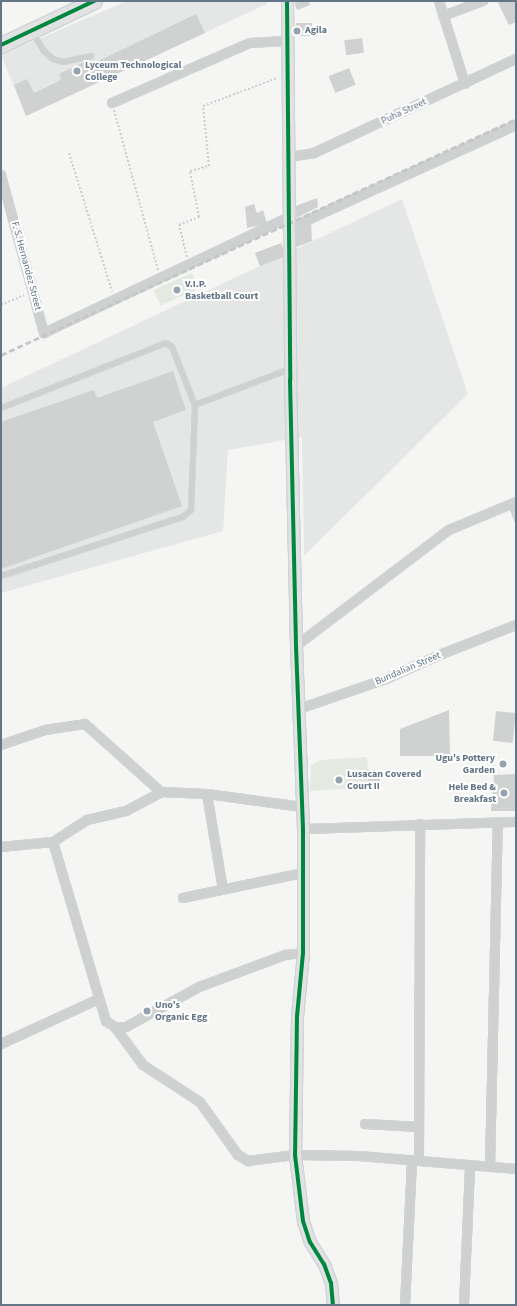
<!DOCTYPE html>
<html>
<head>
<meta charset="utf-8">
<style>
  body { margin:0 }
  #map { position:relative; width:517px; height:1306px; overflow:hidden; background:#f5f6f4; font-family:"Source Sans 3",sans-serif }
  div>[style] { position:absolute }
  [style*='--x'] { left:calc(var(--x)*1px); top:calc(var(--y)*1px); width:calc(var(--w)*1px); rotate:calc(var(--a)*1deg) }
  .built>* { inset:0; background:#e5e7e6 }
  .green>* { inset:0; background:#e4e9e2; transform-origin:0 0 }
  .building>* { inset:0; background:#d0d2d2; transform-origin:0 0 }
  .path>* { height:2px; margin-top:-1px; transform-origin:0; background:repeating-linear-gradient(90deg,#cccdce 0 2px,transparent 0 4px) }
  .roads { filter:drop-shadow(1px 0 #d0d3d4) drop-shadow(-1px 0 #d0d3d4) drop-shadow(0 1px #d0d3d4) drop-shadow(0 -1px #d0d3d4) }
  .lane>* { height:4px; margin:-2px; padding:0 2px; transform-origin:2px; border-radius:2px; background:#cfd1d1 }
  .street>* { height:8px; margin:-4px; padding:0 4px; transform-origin:4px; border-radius:4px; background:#cfd1d1 }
  .secondary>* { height:11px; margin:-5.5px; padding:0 5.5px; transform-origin:5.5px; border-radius:5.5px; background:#e1e2e3 }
  .highway>* { height:15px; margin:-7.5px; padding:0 7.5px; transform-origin:7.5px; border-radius:7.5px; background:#e1e2e3 }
  .rail>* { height:3px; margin-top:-1.5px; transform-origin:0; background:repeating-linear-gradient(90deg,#c5c6c7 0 6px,transparent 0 9px) }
  .cycleway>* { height:4px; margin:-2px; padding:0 2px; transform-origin:2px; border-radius:2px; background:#00873e }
  .dots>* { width:11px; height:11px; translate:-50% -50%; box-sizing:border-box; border:2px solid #fff; border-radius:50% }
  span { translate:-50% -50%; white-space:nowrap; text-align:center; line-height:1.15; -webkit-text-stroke:4px #fff; paint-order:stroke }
  .poi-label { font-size:10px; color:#637586; font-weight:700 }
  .left { translate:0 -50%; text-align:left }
  .right { translate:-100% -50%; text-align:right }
  .street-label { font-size:10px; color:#637586 }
  .frame { position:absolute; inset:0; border:2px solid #637586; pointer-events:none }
</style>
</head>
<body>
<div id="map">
  <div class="built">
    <div style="clip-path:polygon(127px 1px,266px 1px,267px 4px,26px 116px,1px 55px)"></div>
    <div style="clip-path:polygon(402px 199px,468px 394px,304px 556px,302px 437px,228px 450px,223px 531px,1px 593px,1px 388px)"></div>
  </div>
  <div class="green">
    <div style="left:192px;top:273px;width:17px;height:42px;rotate:66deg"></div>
    <div style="clip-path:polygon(367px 757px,369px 787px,310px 791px,311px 765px,321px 760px)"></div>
  </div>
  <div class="building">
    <div style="clip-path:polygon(299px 1px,309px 1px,310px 5px,297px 10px,294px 3px)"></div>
    <div style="clip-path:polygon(497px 1px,516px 1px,516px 22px,509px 25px)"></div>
    <div style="clip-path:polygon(196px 14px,205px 33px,26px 116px,14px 85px,27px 79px,34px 93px,61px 80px,59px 74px,86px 61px,88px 66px)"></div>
    <div style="left:296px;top:23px;width:16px;height:13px"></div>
    <div style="left:362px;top:38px;width:15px;height:18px;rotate:82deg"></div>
    <div style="left:349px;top:68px;width:18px;height:22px;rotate:68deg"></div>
    <div style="clip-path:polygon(317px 198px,318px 207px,296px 218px,296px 206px)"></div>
    <div style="clip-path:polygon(254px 204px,257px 213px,263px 210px,267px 224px,247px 228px,245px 207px)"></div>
    <div style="clip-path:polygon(311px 223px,312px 241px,294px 248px,295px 229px)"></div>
    <div style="left:281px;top:243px;width:14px;height:28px;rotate:69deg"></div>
    <div style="clip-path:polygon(173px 371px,186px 410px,153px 422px,182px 506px,1px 569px,1px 422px,94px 390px,97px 398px)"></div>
    <div style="clip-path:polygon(516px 502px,516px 526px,508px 505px)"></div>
    <div style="clip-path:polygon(449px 710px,450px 756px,400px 756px,400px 729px)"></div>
    <div style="left:496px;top:711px;width:20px;height:30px;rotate:6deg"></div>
    <div style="left:368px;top:770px;width:12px;height:17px"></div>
    <div style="clip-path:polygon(515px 774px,516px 811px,491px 811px,494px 775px)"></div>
  </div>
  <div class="path">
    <div style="--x:114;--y:110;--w:166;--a:74.6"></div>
    <div style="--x:69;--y:153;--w:145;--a:72.7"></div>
    <div style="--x:187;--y:257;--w:33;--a:-104"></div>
    <div style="--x:179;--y:225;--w:22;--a:-22"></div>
    <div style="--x:199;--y:217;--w:47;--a:-101.1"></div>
    <div style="--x:190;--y:171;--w:20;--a:-15"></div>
    <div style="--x:209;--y:166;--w:60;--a:-95.7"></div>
    <div style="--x:203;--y:106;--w:79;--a:-20.7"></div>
    <div style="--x:1;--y:305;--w:25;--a:-23"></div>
  </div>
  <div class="roads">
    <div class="lane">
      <div style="--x:33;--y:33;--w:21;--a:59"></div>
      <div style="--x:44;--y:51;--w:12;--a:42"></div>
      <div style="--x:53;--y:59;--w:10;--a:17"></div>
      <div style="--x:63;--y:62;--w:29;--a:-12"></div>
      <div style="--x:1;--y:408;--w:177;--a:-21.5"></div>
      <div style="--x:166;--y:343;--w:7;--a:34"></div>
      <div style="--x:172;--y:347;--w:62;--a:68.4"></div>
      <div style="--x:1;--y:576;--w:191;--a:-18"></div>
      <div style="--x:183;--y:517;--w:11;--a:-41"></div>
      <div style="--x:191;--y:510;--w:105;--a:-87.8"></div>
      <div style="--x:195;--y:405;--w:102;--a:-20.8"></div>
    </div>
    <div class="street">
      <div style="--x:439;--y:1;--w:87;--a:72.6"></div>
      <div style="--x:443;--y:16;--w:43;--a:-20.6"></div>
      <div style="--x:112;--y:103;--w:150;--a:-23.5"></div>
      <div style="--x:250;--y:43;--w:37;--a:-3"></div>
      <div style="--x:289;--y:157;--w:25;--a:-9"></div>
      <div style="--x:314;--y:153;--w:223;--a:-25"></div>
      <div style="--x:1;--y:175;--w:164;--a:74.8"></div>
      <div style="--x:44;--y:333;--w:271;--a:-25.3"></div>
      <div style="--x:288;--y:229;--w:251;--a:-24.5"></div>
      <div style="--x:296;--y:646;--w:192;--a:-37.2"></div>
      <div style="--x:449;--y:530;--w:73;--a:-22.7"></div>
      <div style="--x:299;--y:709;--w:92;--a:-19"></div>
      <div style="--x:386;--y:679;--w:61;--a:-24.1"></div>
      <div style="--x:442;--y:654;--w:79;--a:-21.4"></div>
      <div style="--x:1;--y:745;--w:46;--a:-18.8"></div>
      <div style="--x:45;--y:730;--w:40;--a:-8.5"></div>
      <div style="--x:85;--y:724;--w:102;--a:41.8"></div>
      <div style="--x:207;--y:794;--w:97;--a:80.5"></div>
      <div style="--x:303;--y:829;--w:213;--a:-1.9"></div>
      <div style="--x:53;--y:842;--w:187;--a:73.5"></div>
      <div style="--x:106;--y:1021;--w:11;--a:34"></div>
      <div style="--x:115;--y:1027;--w:11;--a:0"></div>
      <div style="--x:126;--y:1027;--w:83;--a:-28.7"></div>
      <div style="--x:199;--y:987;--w:92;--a:-20.4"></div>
      <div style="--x:285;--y:955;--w:18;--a:-6"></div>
      <div style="--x:1;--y:847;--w:52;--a:-5.5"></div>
      <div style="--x:53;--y:842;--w:40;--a:-32.9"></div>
      <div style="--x:87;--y:820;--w:40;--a:-13"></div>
      <div style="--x:126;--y:811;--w:40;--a:-28"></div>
      <div style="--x:161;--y:792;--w:46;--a:2.5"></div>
      <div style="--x:207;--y:794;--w:96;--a:7.8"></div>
      <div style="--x:183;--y:898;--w:123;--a:-11.8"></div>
      <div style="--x:115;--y:1027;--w:47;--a:53.6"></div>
      <div style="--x:143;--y:1065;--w:68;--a:33"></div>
      <div style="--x:200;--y:1102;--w:65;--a:54.4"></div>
      <div style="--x:238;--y:1155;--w:12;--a:31"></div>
      <div style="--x:248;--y:1161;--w:47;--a:-7.3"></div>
      <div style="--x:295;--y:1155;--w:64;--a:0.9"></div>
      <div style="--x:359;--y:1156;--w:158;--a:4.7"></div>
      <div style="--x:1;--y:1044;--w:108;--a:-24.7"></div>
      <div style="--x:365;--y:1124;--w:54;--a:3.2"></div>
      <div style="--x:419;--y:1160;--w:336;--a:-89.8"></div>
      <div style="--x:490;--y:1167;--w:344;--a:-88.7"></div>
      <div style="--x:405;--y:1305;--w:145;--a:-87.2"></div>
      <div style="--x:464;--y:1305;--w:140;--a:-87.5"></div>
    </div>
    <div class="secondary">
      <div style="--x:287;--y:1;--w:379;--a:89.5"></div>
      <div style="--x:290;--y:380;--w:266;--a:88.7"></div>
      <div style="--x:296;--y:646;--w:183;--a:87.8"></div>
      <div style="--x:303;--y:829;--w:124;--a:90"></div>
      <div style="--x:303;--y:953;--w:63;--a:95.4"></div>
      <div style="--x:297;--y:1016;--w:139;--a:90.8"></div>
      <div style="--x:295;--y:1155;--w:66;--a:83.1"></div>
      <div style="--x:303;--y:1221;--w:22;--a:72"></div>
      <div style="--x:310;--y:1242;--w:26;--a:58"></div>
      <div style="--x:324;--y:1264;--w:20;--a:70"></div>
      <div style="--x:331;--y:1283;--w:22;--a:85"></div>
    </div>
    <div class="highway">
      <div style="--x:1;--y:45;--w:103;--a:-25.3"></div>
    </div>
  </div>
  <div class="rail">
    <div style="--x:1;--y:355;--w:566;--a:-24.62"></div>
  </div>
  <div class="cycleway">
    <div style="--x:287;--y:1;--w:379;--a:89.5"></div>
    <div style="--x:290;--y:380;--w:266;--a:88.7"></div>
    <div style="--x:296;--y:646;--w:183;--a:87.8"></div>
    <div style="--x:303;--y:829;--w:124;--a:90"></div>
    <div style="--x:303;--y:953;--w:63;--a:95.4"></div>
    <div style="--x:297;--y:1016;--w:139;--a:90.8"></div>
    <div style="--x:295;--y:1155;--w:66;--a:83.1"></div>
    <div style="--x:303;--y:1221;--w:22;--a:72"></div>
    <div style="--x:310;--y:1242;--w:26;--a:58"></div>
    <div style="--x:324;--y:1264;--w:20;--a:70"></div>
    <div style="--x:331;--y:1283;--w:22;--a:85"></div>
    <div style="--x:1;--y:45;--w:103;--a:-25.3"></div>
  </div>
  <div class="dots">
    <div style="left:297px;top:31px;background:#96a2ac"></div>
    <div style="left:77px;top:71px;background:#96a2ac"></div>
    <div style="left:177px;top:290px;background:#96a2ac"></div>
    <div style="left:503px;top:764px;background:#96a2ac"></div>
    <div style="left:339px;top:780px;background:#96a2ac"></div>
    <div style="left:504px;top:793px;background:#96a2ac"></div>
    <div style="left:147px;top:1011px;background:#96a2ac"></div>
  </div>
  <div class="poi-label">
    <span class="left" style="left:305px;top:31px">Agila</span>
    <span class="left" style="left:85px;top:71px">Lyceum Technological<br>College</span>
    <span class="left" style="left:185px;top:290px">V.I.P.<br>Basketball Court</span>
    <span class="right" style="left:495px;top:764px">Ugu's Pottery<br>Garden</span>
    <span class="left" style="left:347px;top:780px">Lusacan Covered<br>Court II</span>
    <span class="right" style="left:496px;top:793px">Hele Bed &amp;<br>Breakfast</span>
    <span class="left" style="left:155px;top:1011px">Uno's<br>Organic Egg</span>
  </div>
  <div class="street-label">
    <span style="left:404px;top:112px;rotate:-25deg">Puha Street</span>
    <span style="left:26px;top:266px;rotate:75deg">F. S. Hernandez Street</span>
    <span style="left:408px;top:669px;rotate:-23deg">Bundalian Street</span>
  </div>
  <div class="frame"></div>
</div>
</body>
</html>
